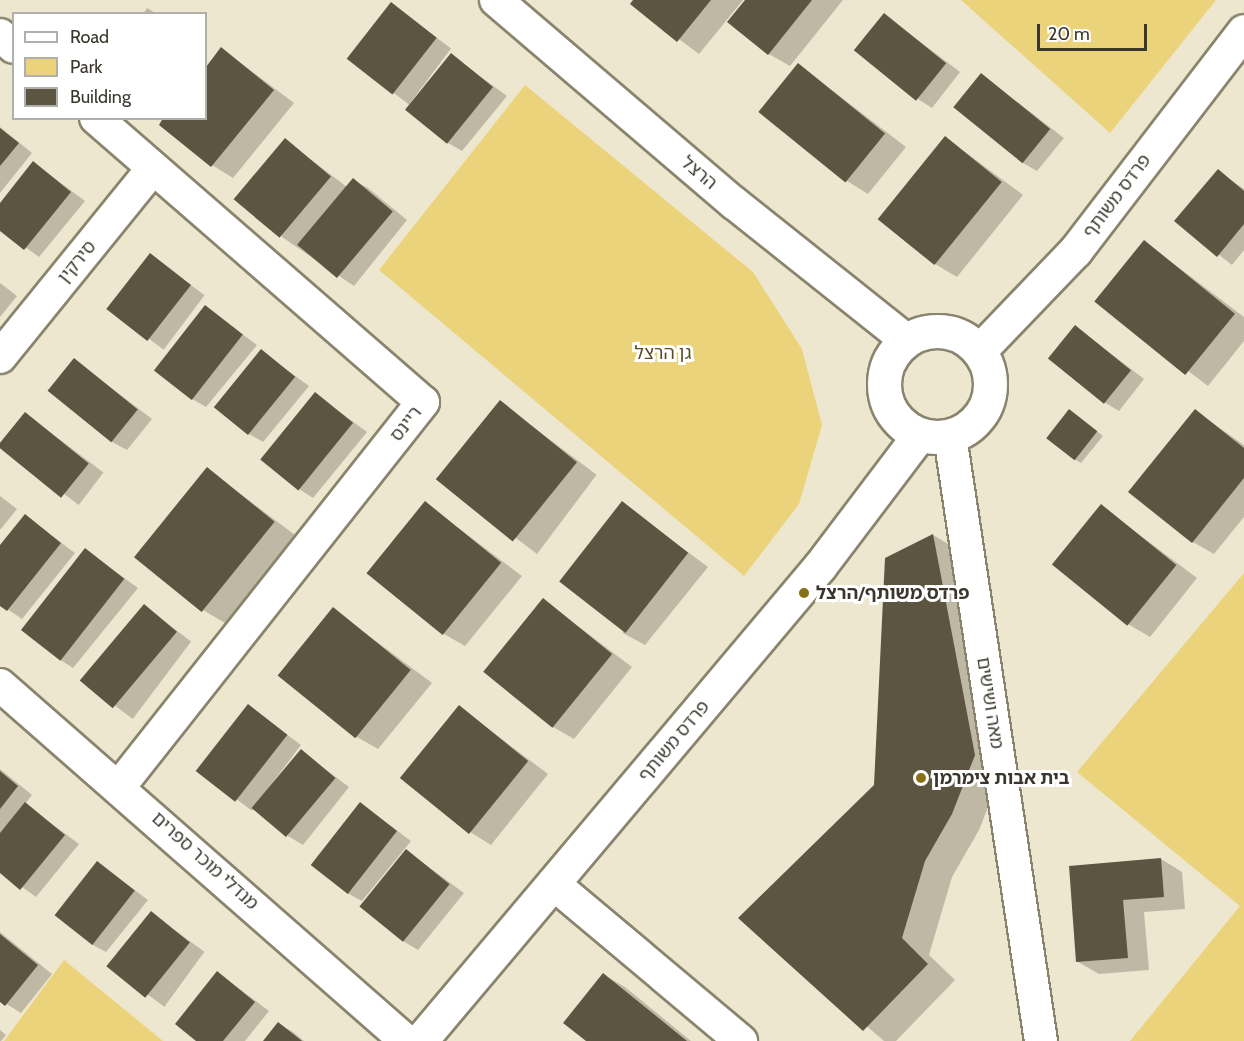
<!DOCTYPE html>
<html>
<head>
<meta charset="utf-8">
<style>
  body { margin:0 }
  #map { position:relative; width:1244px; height:1041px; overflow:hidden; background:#eee7cf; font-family:Cabin,"Noto Sans Hebrew",sans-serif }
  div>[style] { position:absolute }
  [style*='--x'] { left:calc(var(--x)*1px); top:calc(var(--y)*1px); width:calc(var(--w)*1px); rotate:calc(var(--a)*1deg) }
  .green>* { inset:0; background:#ebd37c }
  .shadow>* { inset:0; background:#0003; transform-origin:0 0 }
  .building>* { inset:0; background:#5b5541; transform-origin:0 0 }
  .roads { filter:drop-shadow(2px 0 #8a846e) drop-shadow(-2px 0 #8a846e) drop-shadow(0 2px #8a846e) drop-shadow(0 -2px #8a846e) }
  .street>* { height:32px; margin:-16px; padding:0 16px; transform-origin:16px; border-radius:16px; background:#fff }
  .secondary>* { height:33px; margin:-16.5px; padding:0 16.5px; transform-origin:16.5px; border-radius:16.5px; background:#fff }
  .secondary>.ring { margin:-16.5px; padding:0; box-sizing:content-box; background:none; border:33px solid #fff; border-radius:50% }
  .dots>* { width:16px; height:16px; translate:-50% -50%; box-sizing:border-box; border:3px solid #fff; border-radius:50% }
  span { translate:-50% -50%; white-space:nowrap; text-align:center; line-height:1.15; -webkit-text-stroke:6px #fff; paint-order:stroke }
  .street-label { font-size:18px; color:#39372d }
  .park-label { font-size:18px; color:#594e22 }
  .poi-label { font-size:18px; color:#39372d; font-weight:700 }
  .left { translate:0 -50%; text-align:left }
  .legend { position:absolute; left:12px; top:12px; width:195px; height:108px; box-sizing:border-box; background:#fff; border:2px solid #b0afab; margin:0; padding:8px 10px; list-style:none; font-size:18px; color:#39372d }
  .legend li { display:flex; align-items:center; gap:12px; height:30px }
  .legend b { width:30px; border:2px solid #b0afab }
  .scale { position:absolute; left:1037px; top:24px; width:110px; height:27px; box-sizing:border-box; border:3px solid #39372d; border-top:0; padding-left:8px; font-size:18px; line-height:21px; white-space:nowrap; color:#39372d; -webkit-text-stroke:4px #fff; paint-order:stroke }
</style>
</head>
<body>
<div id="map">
  <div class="green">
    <div style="clip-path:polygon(961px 0,1216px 0,1110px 133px)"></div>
    <div style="clip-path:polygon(525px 85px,753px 272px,802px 349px,822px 425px,799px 504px,744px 576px,379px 270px)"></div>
    <div style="clip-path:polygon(1244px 573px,1244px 1041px,1130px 1041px,1240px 906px,1077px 772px)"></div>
    <div style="clip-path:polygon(64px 960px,163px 1041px,4px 1041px)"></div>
  </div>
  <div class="shadow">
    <div style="clip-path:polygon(635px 0,743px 0,699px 54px,632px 4px)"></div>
    <div style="clip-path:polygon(747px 0,843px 0,790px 66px,769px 54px)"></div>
    <div style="left:392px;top:4px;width:74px;height:70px;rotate:37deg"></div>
    <div style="clip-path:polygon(147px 8px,157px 14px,143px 14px)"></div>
    <div style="clip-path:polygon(885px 15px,960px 72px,932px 108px,918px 99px)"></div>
    <div style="clip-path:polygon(222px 49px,294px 103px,233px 178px,212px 165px,206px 118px,206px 69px)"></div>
    <div style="clip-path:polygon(451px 55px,507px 96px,462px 151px,448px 143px)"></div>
    <div style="clip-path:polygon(799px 65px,906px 147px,868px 194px,847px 181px)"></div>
    <div style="clip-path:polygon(982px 75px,1064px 138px,1037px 171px,1023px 163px)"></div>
    <div style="clip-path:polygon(0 127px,32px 153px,0 193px)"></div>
    <div style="clip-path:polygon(946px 138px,1023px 195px,957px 277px,935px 264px)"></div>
    <div style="clip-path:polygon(285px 140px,347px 187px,353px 180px,368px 188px,407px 220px,354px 286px,282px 237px)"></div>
    <div style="clip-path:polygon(34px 163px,85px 201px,39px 257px,0 229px,0 205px)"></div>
    <div style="clip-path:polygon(1218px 171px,1244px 189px,1244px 250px,1232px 265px,1176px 221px)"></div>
    <div style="clip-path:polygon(1145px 242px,1244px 317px,1244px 341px,1208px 386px,1097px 302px)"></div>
    <div style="left:151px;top:255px;width:67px;height:68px;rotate:37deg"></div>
    <div style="clip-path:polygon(0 283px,17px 296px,0 317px)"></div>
    <div style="clip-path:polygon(206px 307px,257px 345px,206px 407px,192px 399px)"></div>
    <div style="clip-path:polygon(1076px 327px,1144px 379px,1119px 411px,1104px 402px)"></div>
    <div style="clip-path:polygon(261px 351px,309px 386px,263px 442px,249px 434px)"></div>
    <div style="clip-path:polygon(75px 360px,152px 419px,127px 450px,112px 442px)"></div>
    <div style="clip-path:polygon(315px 394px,367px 432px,313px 498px,299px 489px)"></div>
    <div style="left:500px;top:402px;width:121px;height:99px;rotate:37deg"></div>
    <div style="clip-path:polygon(1195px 411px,1244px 445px,1244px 517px,1214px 554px,1193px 542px)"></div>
    <div style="left:26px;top:414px;width:97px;height:41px;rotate:37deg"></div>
    <div style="clip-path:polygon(1076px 415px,1103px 436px,1081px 463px,1074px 459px)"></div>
    <div style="clip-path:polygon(207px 469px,295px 535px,225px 623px,203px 610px)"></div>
    <div style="clip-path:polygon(0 496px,17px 509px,0 530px)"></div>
    <div style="clip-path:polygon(425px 503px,522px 576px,465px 646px,444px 634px)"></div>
    <div style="clip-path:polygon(622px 503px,708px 567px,645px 645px,623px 633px)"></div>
    <div style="clip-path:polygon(1101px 506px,1197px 578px,1150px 637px,1128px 624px)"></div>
    <div style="clip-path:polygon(25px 516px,75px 553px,22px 619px,0 604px,0 547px)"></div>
    <div style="clip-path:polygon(933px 535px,960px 551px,1002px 772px,979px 830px,952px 877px,929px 955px,955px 980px,896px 1041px,884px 1041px,740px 917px,875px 785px)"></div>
    <div style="clip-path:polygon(85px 550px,138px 588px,73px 668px,59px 659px)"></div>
    <div style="clip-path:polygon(543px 600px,632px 667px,574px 739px,553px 727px)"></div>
    <div style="left:144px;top:606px;width:59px;height:97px;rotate:37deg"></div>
    <div style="clip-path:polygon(333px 609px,432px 683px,378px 749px,357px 737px)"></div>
    <div style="left:249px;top:706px;width:65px;height:82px;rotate:37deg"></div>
    <div style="clip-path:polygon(459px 707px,548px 774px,491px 845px,470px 832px)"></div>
    <div style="clip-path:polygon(301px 751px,349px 787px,303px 845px,288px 836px)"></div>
    <div style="clip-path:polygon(0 769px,32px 795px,25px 804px,79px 844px,36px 897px,0 871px)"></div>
    <div style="clip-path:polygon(361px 804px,411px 841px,362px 901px,347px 893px)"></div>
    <div style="clip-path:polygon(407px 851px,464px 893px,418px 950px,403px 941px)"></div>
    <div style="clip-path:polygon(1161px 859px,1182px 872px,1185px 909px,1144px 912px,1149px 970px,1099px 974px,1078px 962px,1070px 867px)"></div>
    <div style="clip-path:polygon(98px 863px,148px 900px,106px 952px,91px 944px)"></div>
    <div style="left:151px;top:913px;width:66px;height:68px;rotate:36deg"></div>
    <div style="clip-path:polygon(0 932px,52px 974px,21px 1013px,0 1000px)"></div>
    <div style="clip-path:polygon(218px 973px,269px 1011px,245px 1041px,199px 1041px)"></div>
    <div style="clip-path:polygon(604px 975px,625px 987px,691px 1041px,588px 1041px)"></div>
    <div style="clip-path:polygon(279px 1024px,293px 1032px,304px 1041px,265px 1041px)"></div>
    <div style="clip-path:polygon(0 1030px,6px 1035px,1px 1041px,0 1041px)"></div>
  </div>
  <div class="building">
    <div style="clip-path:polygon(633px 0,711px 0,677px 42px,630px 4px)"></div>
    <div style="clip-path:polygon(745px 0,812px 0,768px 55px,727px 22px)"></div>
    <div style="left:391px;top:2px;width:58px;height:72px;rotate:38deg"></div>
    <div style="left:884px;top:13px;width:80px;height:48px;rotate:39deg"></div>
    <div style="clip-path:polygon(221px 47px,274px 90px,211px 167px,159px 125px,163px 118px,206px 118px,206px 67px)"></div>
    <div style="left:451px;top:53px;width:54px;height:73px;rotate:39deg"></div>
    <div style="left:798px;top:63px;width:112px;height:63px;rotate:39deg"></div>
    <div style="left:981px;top:73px;width:89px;height:44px;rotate:39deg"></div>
    <div style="clip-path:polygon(0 128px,19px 143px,0 166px)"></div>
    <div style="left:945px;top:136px;width:73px;height:107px;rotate:39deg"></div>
    <div style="left:285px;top:138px;width:60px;height:80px;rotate:40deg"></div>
    <div style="clip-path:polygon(33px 161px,71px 192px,24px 250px,0 231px,0 203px)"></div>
    <div style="clip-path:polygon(1218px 169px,1244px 191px,1244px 224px,1217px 257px,1174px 221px)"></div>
    <div style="left:353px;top:178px;width:52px;height:87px;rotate:40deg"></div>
    <div style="left:1144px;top:240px;width:117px;height:79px;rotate:39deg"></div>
    <div style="left:150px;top:253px;width:52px;height:71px;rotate:38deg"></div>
    <div style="left:205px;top:305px;width:48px;height:83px;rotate:38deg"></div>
    <div style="left:1075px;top:325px;width:72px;height:43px;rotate:39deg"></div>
    <div style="left:261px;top:349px;width:44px;height:75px;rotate:39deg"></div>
    <div style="left:74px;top:358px;width:82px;height:42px;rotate:39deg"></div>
    <div style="left:315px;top:392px;width:49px;height:87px;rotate:39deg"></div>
    <div style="left:500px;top:400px;width:99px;height:102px;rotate:39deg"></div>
    <div style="left:1069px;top:409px;width:36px;height:37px;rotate:38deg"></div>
    <div style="clip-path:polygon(1195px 409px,1244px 448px,1244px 478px,1192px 543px,1128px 492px)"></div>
    <div style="left:25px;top:412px;width:82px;height:44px;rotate:39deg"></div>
    <div style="left:207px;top:467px;width:87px;height:116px;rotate:39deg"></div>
    <div style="left:425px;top:501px;width:98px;height:93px;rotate:39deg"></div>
    <div style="left:622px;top:501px;width:84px;height:102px;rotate:38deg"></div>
    <div style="left:1101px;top:504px;width:97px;height:78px;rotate:39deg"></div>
    <div style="clip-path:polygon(25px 514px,61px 543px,7px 611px,0 606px,0 545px)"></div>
    <div style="clip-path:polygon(933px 534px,975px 755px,952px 814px,925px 861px,902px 938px,928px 964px,863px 1031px,738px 918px,874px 785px,885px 558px)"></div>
    <div style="left:85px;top:548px;width:50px;height:104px;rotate:38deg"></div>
    <div style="left:543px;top:598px;width:89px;height:95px;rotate:39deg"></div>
    <div style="left:144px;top:604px;width:43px;height:100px;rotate:40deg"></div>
    <div style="left:333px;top:607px;width:100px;height:88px;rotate:39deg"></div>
    <div style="left:248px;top:704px;width:50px;height:85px;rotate:38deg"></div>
    <div style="left:459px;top:705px;width:89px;height:94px;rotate:39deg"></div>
    <div style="left:301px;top:749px;width:45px;height:77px;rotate:40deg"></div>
    <div style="clip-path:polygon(0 771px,18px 786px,0 809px)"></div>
    <div style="clip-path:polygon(25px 802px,65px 835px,20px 890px,0 873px,0 833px)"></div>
    <div style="left:360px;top:802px;width:47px;height:80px;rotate:38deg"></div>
    <div style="left:406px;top:849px;width:56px;height:74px;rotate:39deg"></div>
    <div style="clip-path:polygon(1161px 858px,1164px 897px,1123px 900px,1128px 958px,1076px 962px,1069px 866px)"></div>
    <div style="left:97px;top:861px;width:48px;height:69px;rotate:38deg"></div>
    <div style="left:151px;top:911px;width:50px;height:71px;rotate:39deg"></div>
    <div style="clip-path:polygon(0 934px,38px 965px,5px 1006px,0 1002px)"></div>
    <div style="clip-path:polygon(217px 971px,255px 1002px,223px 1041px,196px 1041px,175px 1024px)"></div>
    <div style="clip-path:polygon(603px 973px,687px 1041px,586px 1041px,563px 1023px)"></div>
    <div style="clip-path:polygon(278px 1022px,302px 1041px,263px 1041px)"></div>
  </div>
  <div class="roads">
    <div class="street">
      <div style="--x:496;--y:0;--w:313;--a:40.5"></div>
      <div style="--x:734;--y:203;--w:220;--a:38.5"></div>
      <div style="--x:0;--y:35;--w:18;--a:41"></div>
      <div style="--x:96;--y:118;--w:433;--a:41"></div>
      <div style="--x:423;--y:402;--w:488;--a:128.3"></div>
      <div style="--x:0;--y:357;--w:243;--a:-51"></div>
      <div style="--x:950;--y:436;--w:612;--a:81.45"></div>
      <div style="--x:0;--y:685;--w:540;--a:41.25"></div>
      <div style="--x:555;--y:885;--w:243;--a:40"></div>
    </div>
    <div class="secondary">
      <div class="ring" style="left:884px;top:331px;width:73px;height:73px"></div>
      <div style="--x:979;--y:351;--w:139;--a:-46.2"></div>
      <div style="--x:1075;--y:251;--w:277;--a:-52.5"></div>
      <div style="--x:420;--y:1041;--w:621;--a:-49.9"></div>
      <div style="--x:820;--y:566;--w:164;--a:-52.9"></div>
    </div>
  </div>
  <div class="dots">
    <div style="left:804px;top:593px;background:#877113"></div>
    <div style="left:921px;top:778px;background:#877113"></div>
  </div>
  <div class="street-label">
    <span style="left:699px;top:173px;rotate:40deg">הרצל</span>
    <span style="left:1117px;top:196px;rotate:-53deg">פרדס משותף</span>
    <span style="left:77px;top:262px;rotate:-51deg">סירקין</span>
    <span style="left:406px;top:424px;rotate:-52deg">ריינס</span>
    <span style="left:990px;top:703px;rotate:81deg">מאה ושישים</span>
    <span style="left:674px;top:741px;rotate:-50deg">פרדס משותף</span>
    <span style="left:205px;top:861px;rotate:42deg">מנדלי מוכר ספרים</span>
  </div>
  <div class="park-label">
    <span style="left:663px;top:353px">גן הרצל</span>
  </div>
  <div class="poi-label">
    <span class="left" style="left:816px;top:593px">פרדס משותף/הרצל</span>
    <span class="left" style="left:933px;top:778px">בית אבות צימרמן</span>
  </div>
  <ul class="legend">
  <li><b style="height:8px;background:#fff"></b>Road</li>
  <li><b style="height:16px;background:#ebd37c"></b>Park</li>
  <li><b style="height:16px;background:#5b5541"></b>Building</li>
  </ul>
  <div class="scale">20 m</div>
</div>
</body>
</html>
